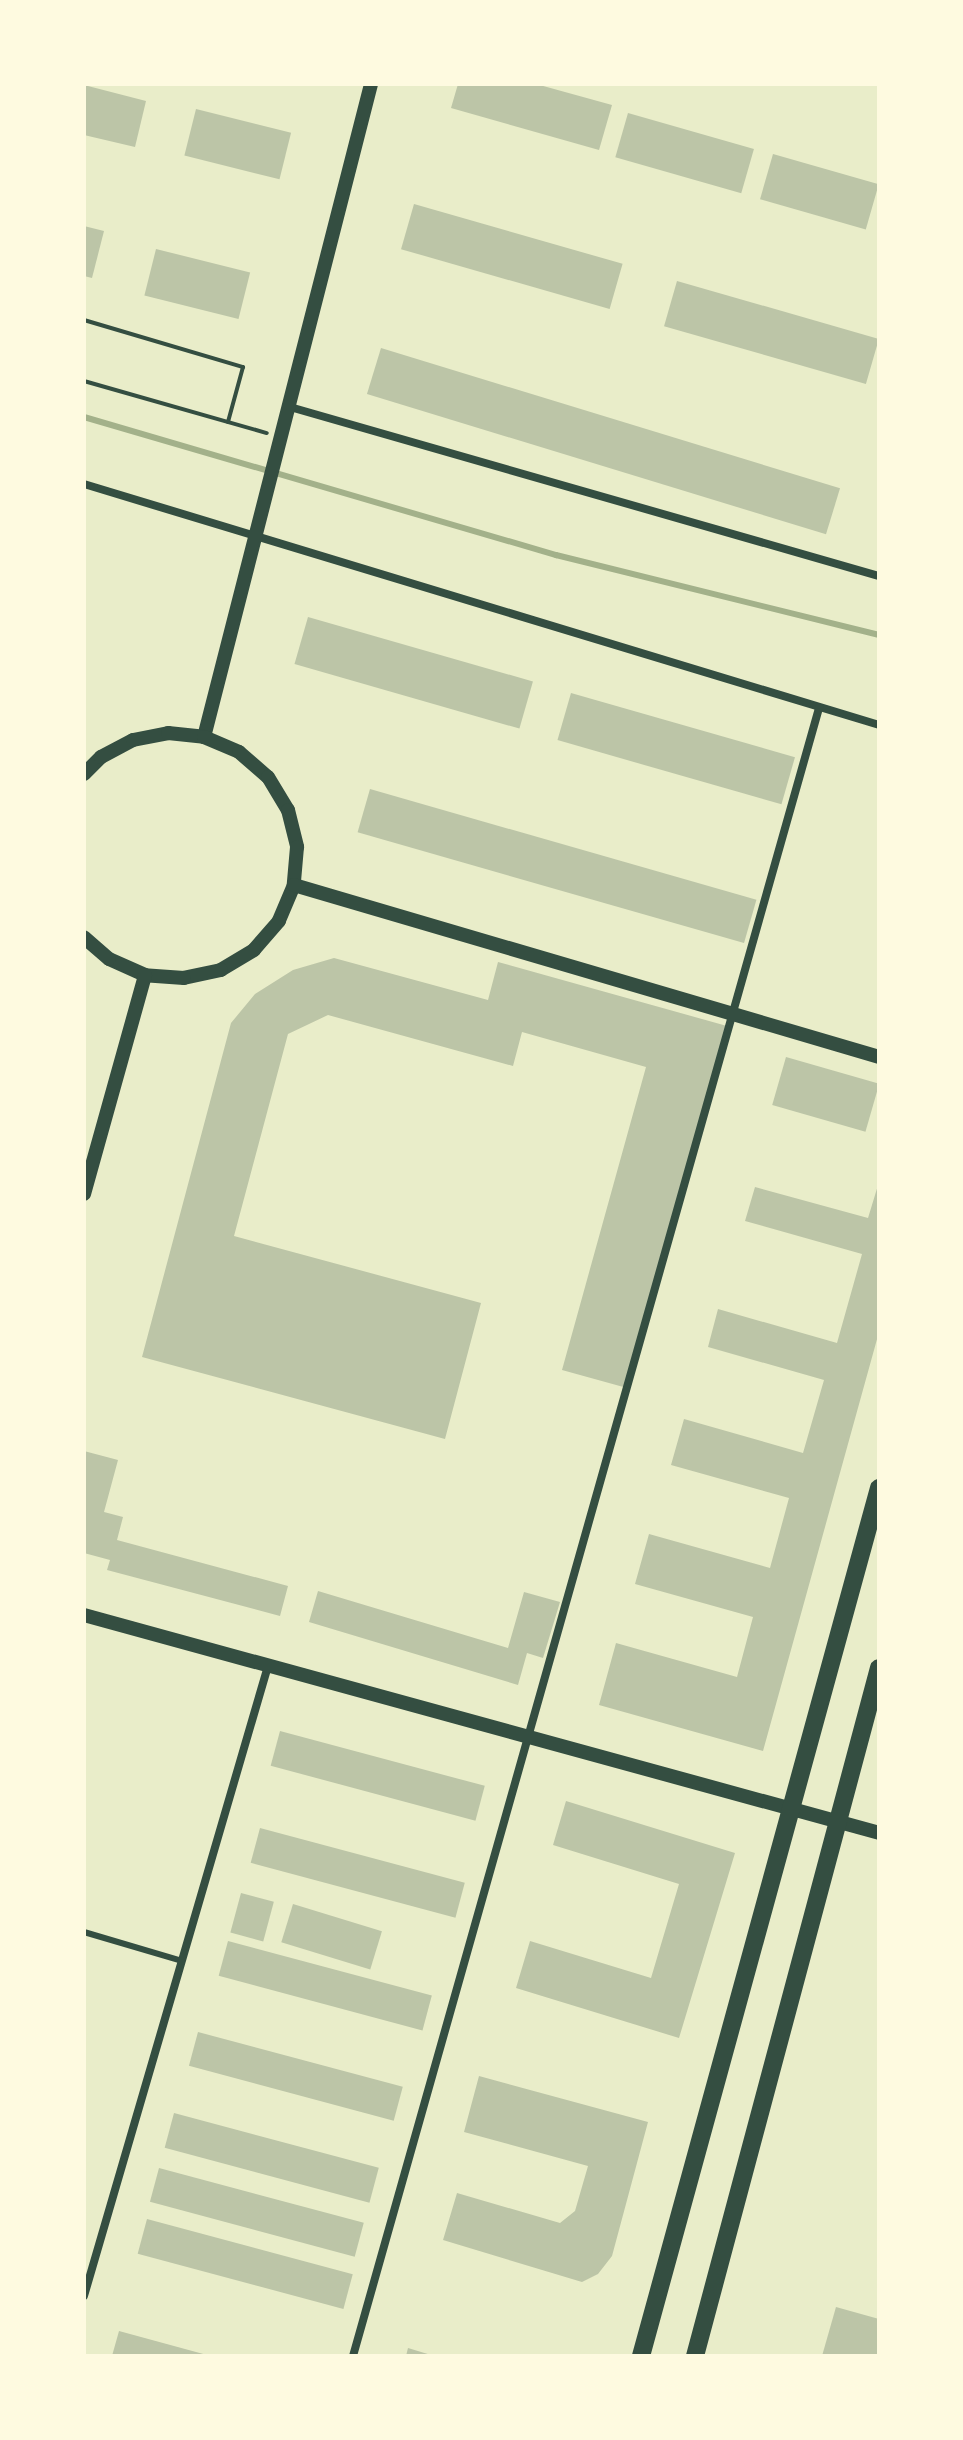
<!DOCTYPE html>
<html>
<head>
<meta charset="utf-8">
<style>
  body { margin:0 }
  #map { position:relative; width:963px; height:2440px; overflow:hidden; background:#e9edc9; font-family:"Libre Baskerville",serif }
  div>[style] { position:absolute }
  [style*='--x'] { left:calc(var(--x)*1px); top:calc(var(--y)*1px); width:calc(var(--w)*1px); rotate:calc(var(--a)*1deg) }
  .stream>* { height:6px; margin:-3px; padding:0 3px; transform-origin:3px; border-radius:3px; background:#a3b18a }
  .building>* { inset:0; background:#bcc5a7; transform-origin:0 0 }
  .path>* { height:4px; margin:-2px; padding:0 2px; transform-origin:2px; border-radius:2px; background:#344e41 }
  .service>* { height:6px; margin:-3px; padding:0 3px; transform-origin:3px; border-radius:3px; background:#344e41 }
  .minor>* { height:8px; margin:-4px; padding:0 4px; transform-origin:4px; border-radius:4px; background:#344e41 }
  .tertiary>* { height:14px; margin:-7px; padding:0 7px; transform-origin:7px; border-radius:7px; background:#344e41 }
  .primary>* { height:18px; margin:-9px; padding:0 9px; transform-origin:9px; border-radius:9px; background:#344e41 }
  span { translate:-50% -50%; white-space:nowrap; text-align:center; line-height:1.15; -webkit-text-stroke:6px #fefae0; paint-order:stroke }
  .frame { position:absolute; inset:0; border:86px solid #fefae0; pointer-events:none }
</style>
</head>
<body>
<div id="map">
  <div class="stream">
    <div style="--x:84;--y:417;--w:492;--a:16.3"></div>
    <div style="--x:556;--y:555;--w:333;--a:13.9"></div>
  </div>
  <div class="building">
    <div style="clip-path:polygon(458px 84px,536px 84px,612px 105px,599px 150px,451px 108px)"></div>
    <div style="clip-path:polygon(84px 85px,146px 101px,135px 147px,84px 135px)"></div>
    <div style="left:196px;top:109px;width:98px;height:48px;rotate:14deg"></div>
    <div style="left:628px;top:113px;width:131px;height:46px;rotate:16deg"></div>
    <div style="left:773px;top:154px;width:110px;height:47px;rotate:16deg"></div>
    <div style="left:414px;top:204px;width:217px;height:47px;rotate:16deg"></div>
    <div style="clip-path:polygon(84px 226px,104px 231px,92px 278px,84px 276px)"></div>
    <div style="left:156px;top:249px;width:97px;height:48px;rotate:14deg"></div>
    <div style="left:677px;top:281px;width:210px;height:47px;rotate:16deg"></div>
    <div style="left:381px;top:348px;width:480px;height:48px;rotate:17deg"></div>
    <div style="left:308px;top:617px;width:234px;height:49px;rotate:16deg"></div>
    <div style="left:571px;top:693px;width:233px;height:49px;rotate:16deg"></div>
    <div style="left:370px;top:789px;width:402px;height:45px;rotate:16deg"></div>
    <div style="clip-path:polygon(334px 958px,488px 1000px,498px 962px,727px 1026px,627px 1388px,562px 1370px,646px 1067px,522px 1032px,513px 1066px,328px 1015px,288px 1034px,234px 1236px,481px 1303px,445px 1439px,142px 1357px,231px 1023px,255px 994px,293px 970px)"></div>
    <div style="left:786px;top:1057px;width:97px;height:50px;rotate:16deg"></div>
    <div style="clip-path:polygon(879px 1182px,879px 1332px,763px 1751px,599px 1705px,616px 1643px,737px 1677px,753px 1617px,635px 1584px,649px 1534px,770px 1568px,789px 1498px,671px 1465px,684px 1419px,803px 1453px,824px 1380px,708px 1347px,718px 1309px,837px 1343px,862px 1254px,745px 1221px,755px 1187px,868px 1218px)"></div>
    <div style="clip-path:polygon(84px 1451px,118px 1460px,104px 1512px,123px 1517px,117px 1540px,288px 1586px,280px 1616px,107px 1570px,110px 1560px,84px 1553px)"></div>
    <div style="clip-path:polygon(318px 1591px,508px 1648px,524px 1592px,560px 1602px,543px 1658px,527px 1653px,518px 1685px,309px 1622px)"></div>
    <div style="left:280px;top:1731px;width:212px;height:36px;rotate:15deg"></div>
    <div style="clip-path:polygon(566px 1801px,735px 1853px,679px 2038px,516px 1988px,530px 1941px,651px 1978px,679px 1884px,553px 1845px)"></div>
    <div style="left:260px;top:1828px;width:212px;height:36px;rotate:15deg"></div>
    <div style="left:241px;top:1893px;width:34px;height:41px;rotate:15deg"></div>
    <div style="left:293px;top:1904px;width:93px;height:40px;rotate:17deg"></div>
    <div style="left:228px;top:1941px;width:211px;height:36px;rotate:15deg"></div>
    <div style="left:198px;top:2032px;width:212px;height:35px;rotate:15deg"></div>
    <div style="clip-path:polygon(479px 2076px,648px 2122px,612px 2256px,598px 2274px,582px 2282px,443px 2240px,457px 2193px,560px 2223px,575px 2211px,588px 2166px,464px 2132px)"></div>
    <div style="left:174px;top:2113px;width:212px;height:36px;rotate:15deg"></div>
    <div style="left:159px;top:2168px;width:212px;height:35px;rotate:15deg"></div>
    <div style="left:147px;top:2219px;width:213px;height:36px;rotate:15deg"></div>
    <div style="clip-path:polygon(836px 2307px,879px 2319px,879px 2356px,822px 2356px)"></div>
    <div style="clip-path:polygon(119px 2331px,207px 2355px,207px 2356px,112px 2356px)"></div>
    <div style="clip-path:polygon(408px 2348px,431px 2355px,431px 2356px,406px 2356px)"></div>
  </div>
  <div class="path">
    <div style="--x:84;--y:320;--w:166;--a:16.5"></div>
    <div style="--x:243;--y:367;--w:57;--a:105.3"></div>
    <div style="--x:84;--y:381;--w:190;--a:15.9"></div>
  </div>
  <div class="service">
    <div style="--x:84;--y:1932;--w:102;--a:16.5"></div>
  </div>
  <div class="minor">
    <div style="--x:290;--y:407;--w:613;--a:16.01"></div>
    <div style="--x:84;--y:484;--w:831;--a:16.86"></div>
    <div style="--x:84;--y:2296;--w:656;--a:-73.72"></div>
    <div style="--x:353;--y:2356;--w:1713;--a:-74.21"></div>
  </div>
  <div class="tertiary">
    <div style="--x:204;--y:737;--w:674;--a:-75.65"></div>
    <div style="--x:84;--y:774;--w:24;--a:-45"></div>
    <div style="--x:101;--y:757;--w:36;--a:-28"></div>
    <div style="--x:133;--y:740;--w:36;--a:-11"></div>
    <div style="--x:168;--y:733;--w:36;--a:6"></div>
    <div style="--x:204;--y:737;--w:38;--a:23"></div>
    <div style="--x:239;--y:752;--w:38;--a:41"></div>
    <div style="--x:268;--y:777;--w:39;--a:59"></div>
    <div style="--x:288;--y:810;--w:38;--a:76"></div>
    <div style="--x:297;--y:847;--w:38;--a:95"></div>
    <div style="--x:294;--y:885;--w:39;--a:113"></div>
    <div style="--x:279;--y:921;--w:38;--a:131"></div>
    <div style="--x:254;--y:950;--w:39;--a:149"></div>
    <div style="--x:221;--y:970;--w:38;--a:168"></div>
    <div style="--x:184;--y:978;--w:39;--a:-176"></div>
    <div style="--x:145;--y:975;--w:39;--a:-156"></div>
    <div style="--x:109;--y:959;--w:33;--a:-139"></div>
    <div style="--x:294;--y:885;--w:610;--a:16.38"></div>
    <div style="--x:84;--y:1194;--w:227;--a:-74.4"></div>
    <div style="--x:84;--y:1615;--w:824;--a:15.33"></div>
  </div>
  <div class="primary">
    <div style="--x:641;--y:2356;--w:900;--a:-74.67"></div>
    <div style="--x:695;--y:2356;--w:712;--a:-75.03"></div>
  </div>
  <div class="frame"></div>
</div>
</body>
</html>
